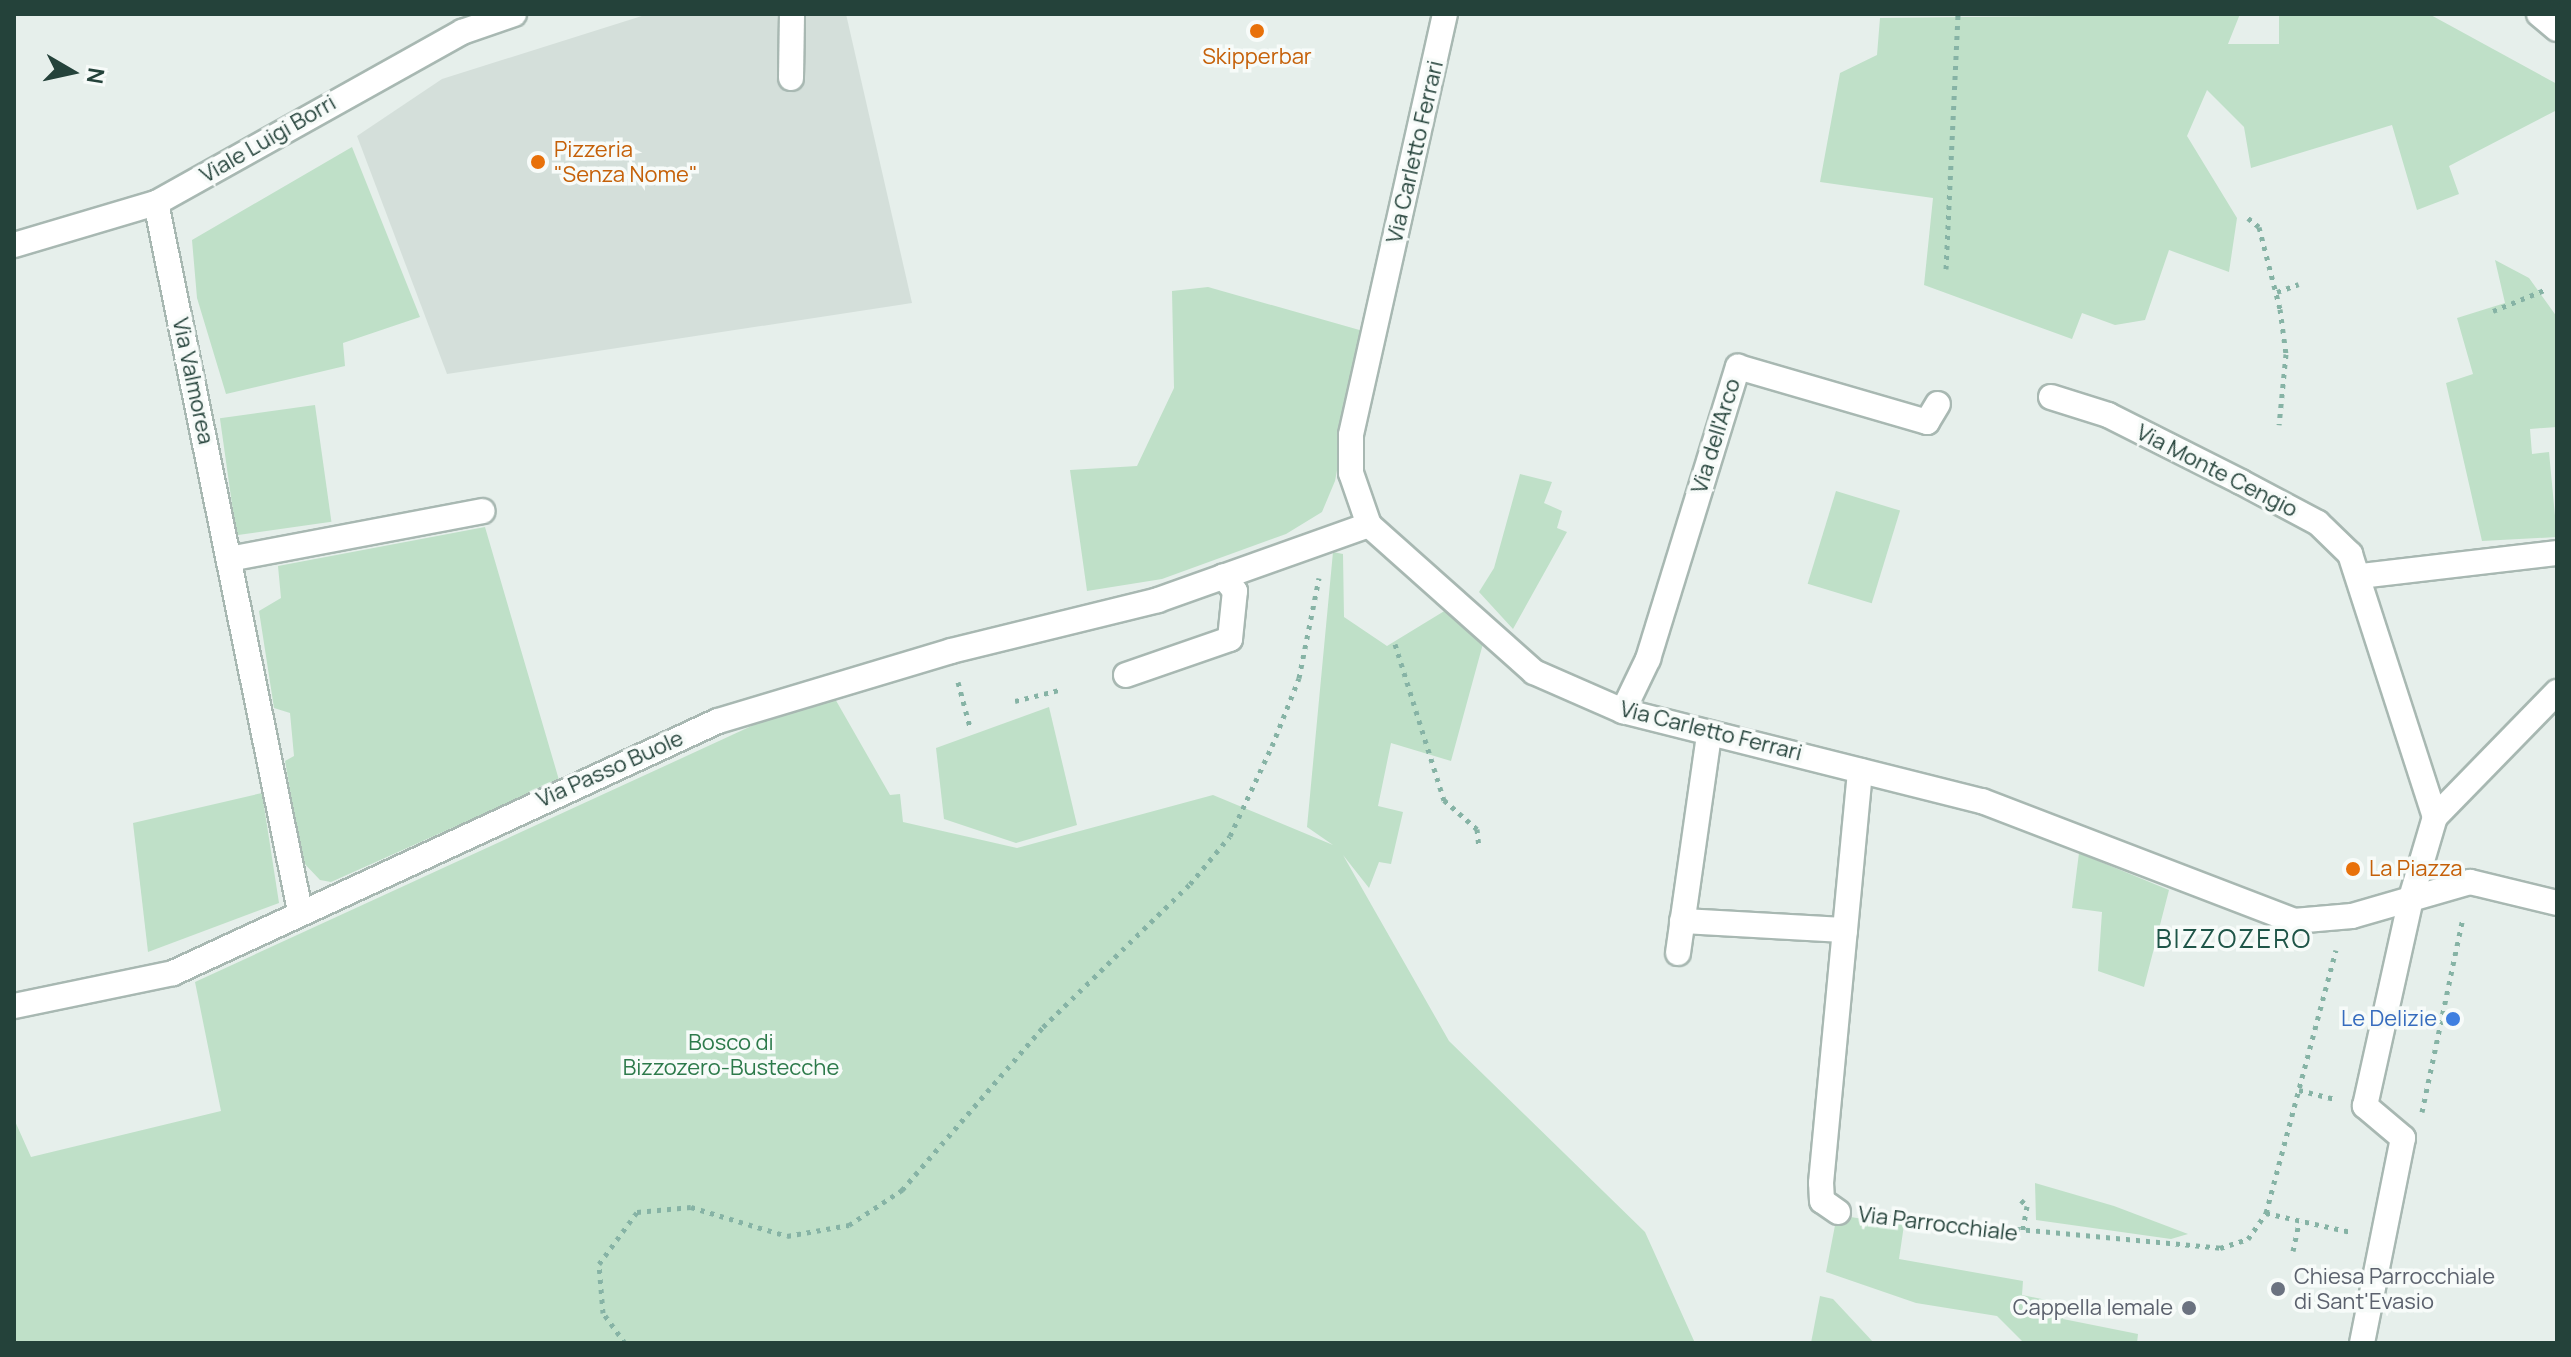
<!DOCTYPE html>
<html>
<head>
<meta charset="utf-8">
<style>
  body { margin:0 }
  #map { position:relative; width:2571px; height:1357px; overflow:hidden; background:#e6efeb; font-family:Manrope,sans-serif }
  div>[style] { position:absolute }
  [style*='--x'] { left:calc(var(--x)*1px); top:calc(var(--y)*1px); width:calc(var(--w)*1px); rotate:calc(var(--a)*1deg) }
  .built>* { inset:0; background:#d4dfda }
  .green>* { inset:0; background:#bfe0c8; transform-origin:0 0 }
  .path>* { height:5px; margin-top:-2.5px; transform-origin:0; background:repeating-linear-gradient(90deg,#86b3a5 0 4px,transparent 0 10px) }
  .roads { filter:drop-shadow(2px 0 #a8b8b2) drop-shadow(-2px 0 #a8b8b2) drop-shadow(0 2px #a8b8b2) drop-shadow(0 -2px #a8b8b2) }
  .service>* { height:24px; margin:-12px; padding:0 12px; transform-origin:12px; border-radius:12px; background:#fff }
  .minor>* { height:24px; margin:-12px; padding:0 12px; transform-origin:12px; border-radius:12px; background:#fff }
  .secondary>* { height:24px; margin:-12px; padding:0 12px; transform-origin:12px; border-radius:12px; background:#fff }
  .dots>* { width:22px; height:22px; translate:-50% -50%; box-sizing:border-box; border:4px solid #f7fbf9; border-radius:50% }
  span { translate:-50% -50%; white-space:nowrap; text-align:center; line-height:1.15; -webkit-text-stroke:7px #f7fbf9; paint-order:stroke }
  .food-label { font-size:22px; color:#c56008 }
  .left { translate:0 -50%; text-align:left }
  .street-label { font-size:22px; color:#24423a }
  .shop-label { font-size:22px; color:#366cbe }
  .right { translate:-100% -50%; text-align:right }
  .park-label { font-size:22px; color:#2d7a4b }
  .worship-label { font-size:22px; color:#5b616d }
  .quarter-label { font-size:26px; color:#1f5548; letter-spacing:2px }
  .frame { position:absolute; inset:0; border:16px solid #24423a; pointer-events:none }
  .north { position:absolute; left:32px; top:32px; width:80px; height:80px; -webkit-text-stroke:6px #f7fbf9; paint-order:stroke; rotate:99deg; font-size:22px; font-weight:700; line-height:32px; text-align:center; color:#24423a }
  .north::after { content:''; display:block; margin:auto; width:28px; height:36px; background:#24423a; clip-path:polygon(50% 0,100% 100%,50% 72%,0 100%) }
</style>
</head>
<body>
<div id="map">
  <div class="built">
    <div style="clip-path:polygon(846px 14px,912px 303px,447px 374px,357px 136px,442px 79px,645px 15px)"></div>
  </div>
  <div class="green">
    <div style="clip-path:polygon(2240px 14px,2228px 44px,2279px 44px,2279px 14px,2429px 14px,2557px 84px,2557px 110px,2449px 166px,2459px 194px,2417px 210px,2392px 125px,2251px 168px,2244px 127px,2207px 90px,2187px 136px,2237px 218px,2229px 272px,2169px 250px,2145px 320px,2115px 325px,2082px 313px,2072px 339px,1924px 285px,1933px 198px,1820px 182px,1840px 73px,1877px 55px,1880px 18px)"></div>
    <div style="clip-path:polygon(352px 147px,420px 317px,343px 343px,345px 366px,226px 394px,197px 298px,192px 240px)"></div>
    <div style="clip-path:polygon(2495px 260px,2529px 278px,2557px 317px,2557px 427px,2530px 429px,2532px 454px,2549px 452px,2557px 537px,2482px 541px,2446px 383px,2473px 374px,2457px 318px,2505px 303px)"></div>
    <div style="clip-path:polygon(1208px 287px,1363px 331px,1335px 481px,1322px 512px,1286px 534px,1162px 579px,1087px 591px,1070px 470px,1137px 466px,1174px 388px,1172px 291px)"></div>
    <div style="left:315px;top:405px;width:118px;height:96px;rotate:82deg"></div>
    <div style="clip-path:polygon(1520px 474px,1552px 482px,1544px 503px,1562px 511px,1557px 528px,1567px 532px,1513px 629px,1479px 592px,1494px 568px)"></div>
    <div style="left:1836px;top:491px;width:67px;height:97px;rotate:17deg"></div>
    <div style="clip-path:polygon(485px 527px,559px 780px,331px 882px,320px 880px,302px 861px,285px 761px,294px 756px,290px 713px,274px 708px,259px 611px,281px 598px,278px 566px)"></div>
    <div style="clip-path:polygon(1333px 552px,1343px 554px,1344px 617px,1387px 646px,1446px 610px,1484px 640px,1451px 761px,1391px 743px,1378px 806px,1403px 812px,1391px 864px,1379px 862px,1369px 888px,1343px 855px,1449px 1041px,1645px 1232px,1695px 1343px,14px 1343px,14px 1119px,31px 1157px,221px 1111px,195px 982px,830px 690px,890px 795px,900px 794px,903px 822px,1017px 848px,1213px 795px,1333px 845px,1307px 827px)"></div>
    <div style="clip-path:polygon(1049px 707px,1077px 825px,1016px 843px,944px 819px,936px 748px)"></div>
    <div style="clip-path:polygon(262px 793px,279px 903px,148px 952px,133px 823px)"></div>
    <div style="clip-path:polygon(2079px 853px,2169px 890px,2144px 987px,2098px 971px,2102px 912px,2072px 908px)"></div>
    <div style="clip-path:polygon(2035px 1183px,2114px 1206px,2188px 1234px,2171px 1239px,2036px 1220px)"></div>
    <div style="clip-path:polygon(1837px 1215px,1904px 1225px,1899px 1259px,2023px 1281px,2022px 1295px,2066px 1304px,2063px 1319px,2138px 1334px,2137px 1343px,2024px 1343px,1997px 1316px,1916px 1303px,1826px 1272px)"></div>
    <div style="clip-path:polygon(1820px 1296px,1833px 1299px,1874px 1343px,1811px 1343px)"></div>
  </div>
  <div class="path">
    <div style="--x:2248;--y:218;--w:14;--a:39"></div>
    <div style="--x:2259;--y:227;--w:85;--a:75.6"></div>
    <div style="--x:2280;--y:309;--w:45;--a:82.4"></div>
    <div style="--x:2286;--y:354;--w:71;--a:95.6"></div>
    <div style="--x:1946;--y:269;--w:255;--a:-87.3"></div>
    <div style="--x:2277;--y:292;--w:23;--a:-20"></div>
    <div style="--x:2493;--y:311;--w:58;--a:-22.2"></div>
    <div style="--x:1395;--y:644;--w:164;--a:72.6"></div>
    <div style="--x:1444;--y:800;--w:44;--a:41.3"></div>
    <div style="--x:1477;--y:829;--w:18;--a:84"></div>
    <div style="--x:958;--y:682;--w:47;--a:75.1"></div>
    <div style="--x:1015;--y:701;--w:45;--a:-14"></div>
    <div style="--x:2299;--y:1090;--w:36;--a:14"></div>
    <div style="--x:2422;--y:1112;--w:198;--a:-78.1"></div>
    <div style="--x:2021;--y:1200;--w:8;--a:45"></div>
    <div style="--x:2027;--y:1206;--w:28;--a:100"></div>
    <div style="--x:2266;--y:1213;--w:87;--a:12.6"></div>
    <div style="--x:1867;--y:1215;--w:355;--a:5.3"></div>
    <div style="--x:2220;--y:1248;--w:29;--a:-18"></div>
    <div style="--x:2248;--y:1239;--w:32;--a:-55"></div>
    <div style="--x:2266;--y:1213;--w:272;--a:-75.1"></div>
    <div style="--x:2293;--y:1251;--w:30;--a:-78"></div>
    <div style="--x:625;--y:1343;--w:37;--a:-126"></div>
    <div style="--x:603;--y:1313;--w:49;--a:-94.7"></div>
    <div style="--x:599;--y:1264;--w:64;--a:-53.8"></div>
    <div style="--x:637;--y:1212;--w:54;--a:-5.3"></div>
    <div style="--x:691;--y:1207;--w:100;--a:16.8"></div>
    <div style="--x:787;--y:1236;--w:63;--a:-10.1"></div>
    <div style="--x:849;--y:1225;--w:64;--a:-33.4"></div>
    <div style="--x:902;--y:1190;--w:216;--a:-49.1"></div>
    <div style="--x:1043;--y:1027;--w:205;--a:-44.2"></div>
    <div style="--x:1190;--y:884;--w:62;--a:-50.2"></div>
    <div style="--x:1230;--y:836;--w:99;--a:-65"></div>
    <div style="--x:1272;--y:746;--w:73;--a:-68.3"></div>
    <div style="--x:1299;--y:678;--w:102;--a:-78.7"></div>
  </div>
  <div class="roads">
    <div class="service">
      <div style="--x:791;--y:78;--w:64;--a:-89.1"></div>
      <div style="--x:229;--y:559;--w:258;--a:-10.7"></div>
      <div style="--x:1126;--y:675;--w:110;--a:-19.1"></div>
      <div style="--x:1230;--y:639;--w:48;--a:-84.1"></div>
      <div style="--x:1235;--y:591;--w:19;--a:-129"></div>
    </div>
    <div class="minor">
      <div style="--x:1445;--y:14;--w:431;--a:102.6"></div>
      <div style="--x:1351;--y:435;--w:38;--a:90"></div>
      <div style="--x:1351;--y:473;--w:55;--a:70.9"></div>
      <div style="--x:1369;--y:525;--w:221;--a:41.7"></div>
      <div style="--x:1534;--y:672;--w:97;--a:23.7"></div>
      <div style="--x:1623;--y:711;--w:370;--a:14.1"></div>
      <div style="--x:1982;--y:801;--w:334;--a:21"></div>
      <div style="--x:2294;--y:921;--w:58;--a:-4.9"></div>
      <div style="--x:2352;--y:916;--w:123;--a:-16.1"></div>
      <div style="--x:2470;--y:882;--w:89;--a:13.6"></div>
      <div style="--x:156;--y:203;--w:722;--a:78.5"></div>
      <div style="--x:2051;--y:397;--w:60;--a:17.5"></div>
      <div style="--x:2108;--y:415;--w:149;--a:26.7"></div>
      <div style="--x:2241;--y:482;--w:87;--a:28"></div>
      <div style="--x:2318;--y:523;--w:45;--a:44.1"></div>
      <div style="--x:2350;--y:554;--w:276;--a:72.1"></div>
      <div style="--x:2361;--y:576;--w:197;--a:-6.7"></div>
      <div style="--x:1623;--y:711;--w:58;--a:-64.3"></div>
      <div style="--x:1648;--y:659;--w:306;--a:-72.9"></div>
      <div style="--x:1738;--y:367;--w:197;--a:16.2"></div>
      <div style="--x:1927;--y:422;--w:21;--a:-59"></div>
      <div style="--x:1682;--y:921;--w:163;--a:3.2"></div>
      <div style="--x:1845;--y:930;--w:160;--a:-84.6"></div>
      <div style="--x:1678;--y:953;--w:221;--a:-81.9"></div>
      <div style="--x:14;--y:1006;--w:162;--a:-11.7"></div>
      <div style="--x:173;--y:973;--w:600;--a:-24.82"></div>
      <div style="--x:718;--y:721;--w:243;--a:-16.7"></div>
      <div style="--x:951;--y:651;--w:213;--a:-13.8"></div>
      <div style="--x:1158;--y:600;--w:224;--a:-19.6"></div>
      <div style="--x:1838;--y:1212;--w:19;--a:-145"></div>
      <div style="--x:1822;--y:1201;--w:18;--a:-93"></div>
      <div style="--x:1821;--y:1183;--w:254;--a:-84.6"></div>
      <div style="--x:2362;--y:1343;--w:209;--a:-78.7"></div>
      <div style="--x:2403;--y:1138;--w:50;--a:-139.9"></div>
      <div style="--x:2365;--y:1106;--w:213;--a:-77.5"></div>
      <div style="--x:2411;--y:898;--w:84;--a:-73.5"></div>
      <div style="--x:2435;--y:817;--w:175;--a:-45.7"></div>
    </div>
    <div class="secondary">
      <div style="--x:2539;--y:14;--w:23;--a:40"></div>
      <div style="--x:14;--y:245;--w:148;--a:-16.5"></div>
      <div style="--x:156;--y:203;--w:351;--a:-29.2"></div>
      <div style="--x:462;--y:32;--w:55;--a:-19.1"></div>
    </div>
  </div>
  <div class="dots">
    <div style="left:1257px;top:31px;background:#e8710a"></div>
    <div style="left:538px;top:162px;background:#e8710a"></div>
    <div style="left:2353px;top:869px;background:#e8710a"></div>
    <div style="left:2453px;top:1019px;background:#3f7fe0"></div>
    <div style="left:2278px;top:1289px;background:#6b7280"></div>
    <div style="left:2189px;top:1308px;background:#6b7280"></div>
  </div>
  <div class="food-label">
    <span style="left:1257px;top:57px">Skipperbar</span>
    <span class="left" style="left:554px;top:162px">Pizzeria<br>"Senza Nome"</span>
    <span class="left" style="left:2369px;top:869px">La Piazza</span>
  </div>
  <div class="street-label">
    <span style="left:268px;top:139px;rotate:-30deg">Viale Luigi Borri</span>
    <span style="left:1415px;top:152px;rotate:-77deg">Via Carletto Ferrari</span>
    <span style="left:193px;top:381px;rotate:78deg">Via Valmorea</span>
    <span style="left:1716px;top:436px;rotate:-73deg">Via dell'Arco</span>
    <span style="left:2217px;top:471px;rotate:27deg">Via Monte Cengio</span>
    <span style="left:1711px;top:731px;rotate:14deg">Via Carletto Ferrari</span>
    <span style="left:610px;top:769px;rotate:-24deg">Via Passo Buole</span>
    <span style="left:1938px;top:1224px;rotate:7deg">Via Parrocchiale</span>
  </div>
  <div class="shop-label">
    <span class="right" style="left:2437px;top:1019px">Le Delizie</span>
  </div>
  <div class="park-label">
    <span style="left:731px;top:1055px">Bosco di<br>Bizzozero-Bustecche</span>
  </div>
  <div class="worship-label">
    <span class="left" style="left:2294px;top:1289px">Chiesa Parrocchiale<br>di Sant'Evasio</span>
    <span class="right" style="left:2173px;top:1308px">Cappella Iemale</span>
  </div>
  <div class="quarter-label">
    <span style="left:2234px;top:939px">BIZZOZERO</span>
  </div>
  <div class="frame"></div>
  <div class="north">N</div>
</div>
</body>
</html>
